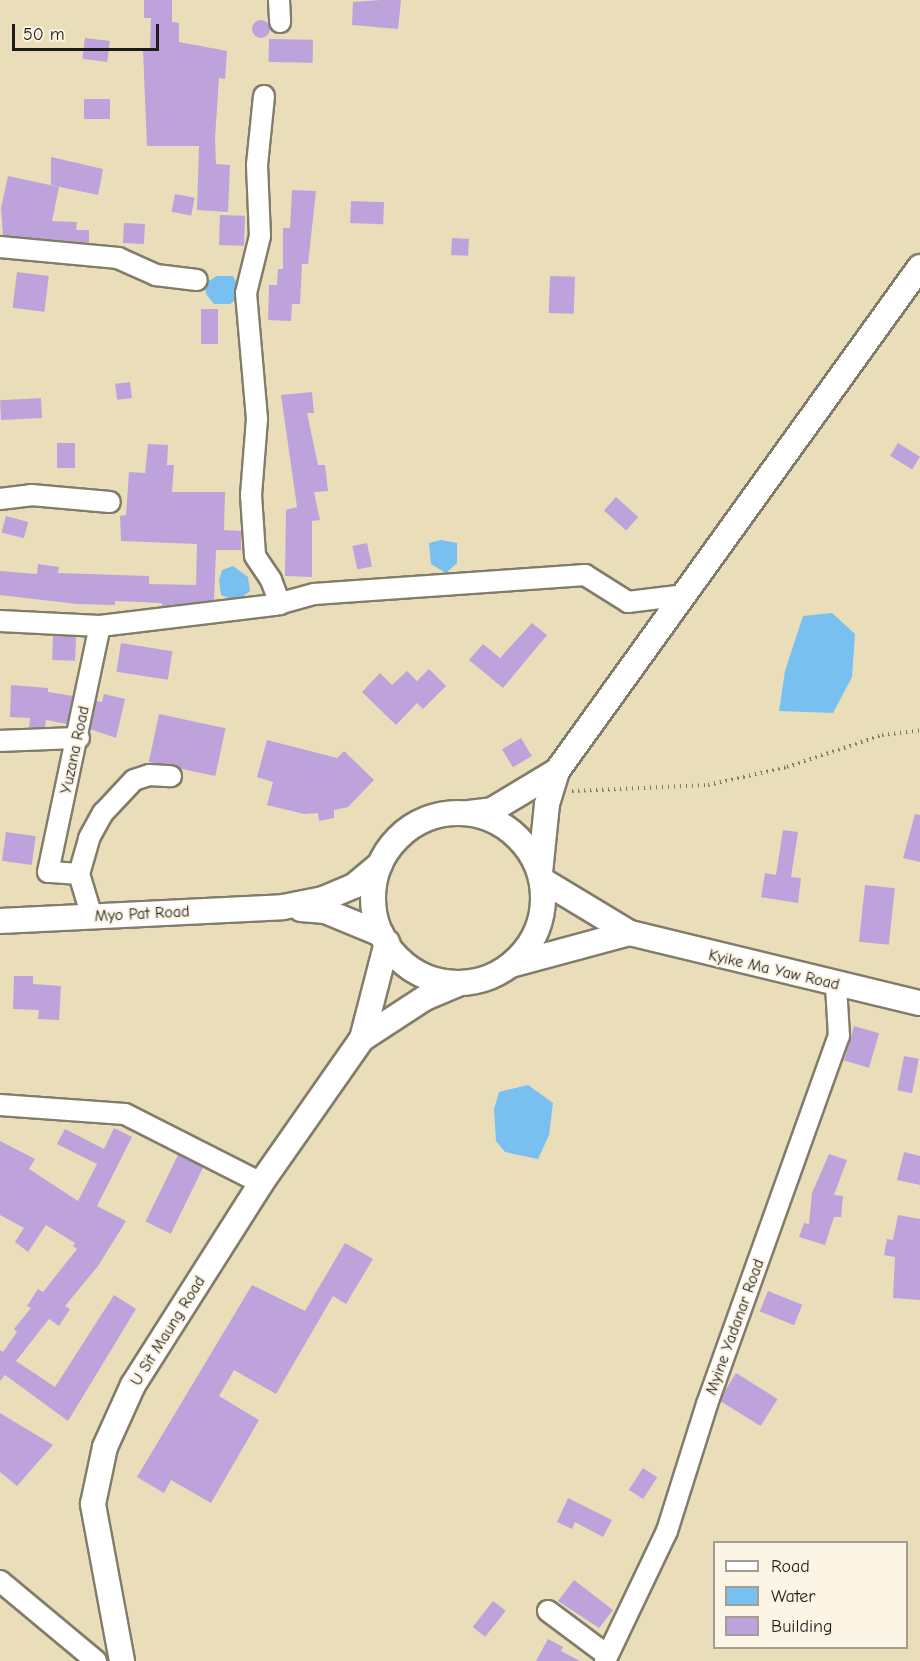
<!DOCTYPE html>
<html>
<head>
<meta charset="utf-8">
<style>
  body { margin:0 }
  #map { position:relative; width:920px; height:1661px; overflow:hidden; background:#e9deb9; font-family:"Comic Neue",sans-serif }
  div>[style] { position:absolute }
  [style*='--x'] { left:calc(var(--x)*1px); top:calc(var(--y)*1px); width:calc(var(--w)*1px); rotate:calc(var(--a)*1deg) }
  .water>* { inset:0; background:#77c0f0 }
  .building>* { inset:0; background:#bda2dc; transform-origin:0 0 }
  .round { border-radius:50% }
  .path>* { height:4px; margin-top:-2px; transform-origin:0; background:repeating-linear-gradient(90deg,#827d6a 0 1.5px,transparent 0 6px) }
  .roads { filter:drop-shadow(2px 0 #827d6a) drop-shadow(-2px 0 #827d6a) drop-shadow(0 2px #827d6a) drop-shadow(0 -2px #827d6a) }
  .minor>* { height:20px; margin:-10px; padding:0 10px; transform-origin:10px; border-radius:10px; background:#fff }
  .major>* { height:24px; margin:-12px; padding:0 12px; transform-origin:12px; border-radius:12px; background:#fff }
  .major>.ring { margin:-12px; padding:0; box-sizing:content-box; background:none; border:24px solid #fff; border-radius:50% }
  span { translate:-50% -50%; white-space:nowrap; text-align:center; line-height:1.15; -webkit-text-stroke:4.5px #fcf5e5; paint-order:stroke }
  .street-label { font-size:16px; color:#1c1c1c }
  .legend { position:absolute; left:713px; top:1541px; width:195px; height:108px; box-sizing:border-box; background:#fcf5e5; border:2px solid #a29e95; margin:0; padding:8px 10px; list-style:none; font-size:18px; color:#1c1c1c }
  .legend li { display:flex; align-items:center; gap:12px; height:30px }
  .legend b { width:30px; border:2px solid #a29e95 }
  .scale { position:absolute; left:12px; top:24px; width:147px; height:27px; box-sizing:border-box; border:3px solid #1c1c1c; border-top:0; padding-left:8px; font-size:18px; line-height:21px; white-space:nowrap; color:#1c1c1c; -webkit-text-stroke:4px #fcf5e5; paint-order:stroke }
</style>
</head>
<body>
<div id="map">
  <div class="water">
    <div style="clip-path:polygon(217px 276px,233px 276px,242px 295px,230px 304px,214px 304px,206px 294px,205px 283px)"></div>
    <div style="clip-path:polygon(441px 540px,457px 543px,457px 563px,446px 573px,431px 564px,429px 543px)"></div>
    <div style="clip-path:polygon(233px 566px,248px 577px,250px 591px,237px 601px,221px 595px,219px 580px,222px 570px)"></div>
    <div style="clip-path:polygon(832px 613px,855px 634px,852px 677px,833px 713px,779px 711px,785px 671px,803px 616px)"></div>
    <div style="clip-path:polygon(528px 1085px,553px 1103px,549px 1135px,538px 1159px,505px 1152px,496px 1141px,494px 1109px,499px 1092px)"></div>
  </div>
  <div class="building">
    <div style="clip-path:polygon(144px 0,172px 0,172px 22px,179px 23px,179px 42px,227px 51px,225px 79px,219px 78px,215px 138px,216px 164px,230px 165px,228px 212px,197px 210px,199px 146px,147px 146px,143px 50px,150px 50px,151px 18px,144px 18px)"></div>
    <div style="clip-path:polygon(381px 0,401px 0,398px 29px,352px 25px,353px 2px)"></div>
    <div class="round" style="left:252px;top:20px;width:18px;height:18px"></div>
    <div style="left:85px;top:38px;width:25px;height:21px;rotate:7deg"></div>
    <div style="left:269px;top:39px;width:44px;height:23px;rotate:1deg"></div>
    <div style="left:84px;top:99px;width:26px;height:20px"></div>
    <div style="clip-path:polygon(51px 157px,103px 169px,98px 195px,51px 185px)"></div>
    <div style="clip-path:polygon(8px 176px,59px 187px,52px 221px,77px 222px,76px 230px,89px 230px,89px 243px,3px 235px,1px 208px)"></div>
    <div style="clip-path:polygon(292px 190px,316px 191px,308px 264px,302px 264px,300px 304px,292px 304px,291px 321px,268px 320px,269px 285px,277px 285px,278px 269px,283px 269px,283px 228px,290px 228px)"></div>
    <div style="left:175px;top:194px;width:20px;height:18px;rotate:11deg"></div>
    <div style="left:351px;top:201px;width:33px;height:22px;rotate:2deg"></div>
    <div style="left:220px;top:215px;width:25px;height:30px;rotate:2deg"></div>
    <div style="left:124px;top:223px;width:21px;height:20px;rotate:3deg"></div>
    <div style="left:452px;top:238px;width:17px;height:17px;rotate:3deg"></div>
    <div style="left:17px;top:272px;width:32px;height:36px;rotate:7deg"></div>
    <div style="left:550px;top:276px;width:25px;height:37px;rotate:2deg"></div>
    <div style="left:201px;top:309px;width:17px;height:35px"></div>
    <div style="left:130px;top:382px;width:16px;height:15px;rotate:83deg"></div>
    <div style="clip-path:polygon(312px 392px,314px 413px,307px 413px,318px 465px,325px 465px,328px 491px,314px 492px,320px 520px,312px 521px,312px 577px,285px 576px,286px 510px,297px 507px,281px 395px)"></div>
    <div style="left:41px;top:398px;width:20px;height:41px;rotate:87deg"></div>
    <div style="left:57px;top:443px;width:18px;height:25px"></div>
    <div style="left:898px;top:443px;width:26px;height:15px;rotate:32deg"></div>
    <div style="clip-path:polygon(148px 444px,168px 445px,167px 465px,174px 465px,172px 492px,225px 492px,224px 530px,241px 531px,241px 550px,216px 550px,214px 600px,162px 606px,162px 603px,115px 601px,115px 605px,77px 604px,0 595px,0 571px,37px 574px,38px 564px,59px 567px,58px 573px,149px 576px,149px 584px,196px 585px,197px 544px,121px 541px,120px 516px,126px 515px,129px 472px,145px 473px)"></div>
    <div style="left:616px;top:497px;width:30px;height:18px;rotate:42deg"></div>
    <div style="left:6px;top:516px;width:23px;height:17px;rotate:15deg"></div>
    <div style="left:367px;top:543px;width:24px;height:15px;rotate:78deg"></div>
    <div style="clip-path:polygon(532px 623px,547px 635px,503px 688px,469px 660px,483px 644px,500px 658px)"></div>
    <div style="left:53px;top:636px;width:23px;height:24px;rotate:2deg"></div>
    <div style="left:121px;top:643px;width:52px;height:29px;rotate:9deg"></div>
    <div style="clip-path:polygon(429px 669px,446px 686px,423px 709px,417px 703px,396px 725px,362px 692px,380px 673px,392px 685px,407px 671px,417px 681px)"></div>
    <div style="clip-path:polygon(11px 685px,48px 688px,48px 692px,73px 696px,67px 724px,46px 720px,45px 727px,29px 727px,30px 718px,10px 717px)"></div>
    <div style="clip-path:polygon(104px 694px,125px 699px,116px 738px,90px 729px,96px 701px,102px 702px)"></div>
    <div style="left:159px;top:714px;width:68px;height:49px;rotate:12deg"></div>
    <div style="left:521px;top:738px;width:21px;height:22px;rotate:59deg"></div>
    <div style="clip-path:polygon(267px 740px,337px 758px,344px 751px,374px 780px,348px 807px,334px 810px,334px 818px,319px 821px,318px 813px,304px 814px,267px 805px,273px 782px,257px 777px)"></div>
    <div style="clip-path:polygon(915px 814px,920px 815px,920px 862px,903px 858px)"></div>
    <div style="clip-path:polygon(783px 830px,798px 832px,791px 877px,801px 878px,798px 903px,761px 897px,765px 873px,776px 875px)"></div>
    <div style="left:6px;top:832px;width:30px;height:29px;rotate:8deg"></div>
    <div style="left:865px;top:885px;width:30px;height:57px;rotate:6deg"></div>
    <div style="clip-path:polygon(14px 976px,33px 976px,33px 984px,61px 986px,59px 1020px,38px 1019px,39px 1010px,13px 1009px)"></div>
    <div style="left:854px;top:1026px;width:26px;height:36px;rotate:16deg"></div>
    <div style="left:904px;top:1056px;width:15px;height:35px;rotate:11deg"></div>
    <div style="clip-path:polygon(114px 1128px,132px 1137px,97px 1206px,126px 1221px,98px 1266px,65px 1306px,70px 1309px,59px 1326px,49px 1319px,16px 1361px,55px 1387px,114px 1295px,136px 1309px,68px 1421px,5px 1375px,0 1381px,0 1350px,3px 1352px,17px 1332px,14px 1329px,31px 1308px,27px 1306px,38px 1289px,43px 1292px,77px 1249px,73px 1246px,75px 1243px,46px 1225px,28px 1252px,15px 1242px,24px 1228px,0 1215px,0 1141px,35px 1159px,29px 1169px,78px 1201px,97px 1164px,57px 1144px,65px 1129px,104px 1149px)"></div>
    <div style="clip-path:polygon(904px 1152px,920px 1156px,920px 1185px,897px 1180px)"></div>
    <div style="clip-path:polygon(829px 1154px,847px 1160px,834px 1195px,843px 1196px,841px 1217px,834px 1217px,825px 1245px,799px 1237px,804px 1223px,809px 1224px,812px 1193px)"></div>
    <div style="left:178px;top:1155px;width:28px;height:74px;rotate:26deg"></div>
    <div style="clip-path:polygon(898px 1215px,920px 1219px,920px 1300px,893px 1298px,895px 1257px,884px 1255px,887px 1239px,893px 1240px)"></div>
    <div style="clip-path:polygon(345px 1243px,373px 1259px,346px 1304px,333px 1296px,276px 1394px,234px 1370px,219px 1396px,259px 1420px,211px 1503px,171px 1480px,164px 1493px,137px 1477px,252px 1285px,305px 1311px)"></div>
    <div style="left:768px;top:1291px;width:37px;height:22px;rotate:22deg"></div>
    <div style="left:736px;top:1373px;width:49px;height:32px;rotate:32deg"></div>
    <div style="clip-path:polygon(0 1413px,53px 1445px,17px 1486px,0 1472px)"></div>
    <div style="left:643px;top:1468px;width:17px;height:26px;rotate:33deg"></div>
    <div style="clip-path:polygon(568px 1498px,612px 1520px,603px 1537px,575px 1522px,572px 1529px,557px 1522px)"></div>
    <div style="clip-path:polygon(574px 1580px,613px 1610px,599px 1628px,558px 1601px)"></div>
    <div style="left:493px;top:1601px;width:16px;height:33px;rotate:38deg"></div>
    <div style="clip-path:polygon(548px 1639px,563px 1647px,561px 1651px,580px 1661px,536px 1661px)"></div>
  </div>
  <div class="path">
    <div style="--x:572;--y:791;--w:136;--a:-2.5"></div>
    <div style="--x:708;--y:785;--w:81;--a:-12.8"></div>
    <div style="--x:787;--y:767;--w:100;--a:-18.6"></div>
    <div style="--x:882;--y:735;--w:38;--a:-7"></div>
  </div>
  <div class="roads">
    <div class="minor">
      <div style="--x:279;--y:0;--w:22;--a:87"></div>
      <div style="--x:264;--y:96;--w:69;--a:95.8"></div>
      <div style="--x:257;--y:165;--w:71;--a:87.6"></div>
      <div style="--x:260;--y:236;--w:59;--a:103.8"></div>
      <div style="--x:246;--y:293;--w:126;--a:85"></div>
      <div style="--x:257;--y:419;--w:76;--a:94.5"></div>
      <div style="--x:251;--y:495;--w:61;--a:86.2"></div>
      <div style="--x:255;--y:556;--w:29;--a:56"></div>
      <div style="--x:271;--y:580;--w:26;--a:69"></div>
      <div style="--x:0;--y:247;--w:119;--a:5.3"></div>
      <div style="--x:118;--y:258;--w:42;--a:24.1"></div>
      <div style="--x:156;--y:275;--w:41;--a:7"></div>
      <div style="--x:0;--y:499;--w:31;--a:-7"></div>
      <div style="--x:31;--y:495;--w:79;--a:5.1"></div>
      <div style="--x:0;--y:621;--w:100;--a:2.9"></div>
      <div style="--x:100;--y:626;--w:175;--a:-6.9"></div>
      <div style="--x:274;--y:605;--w:41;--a:-15.4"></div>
      <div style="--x:314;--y:594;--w:272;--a:-4"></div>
      <div style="--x:585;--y:575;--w:51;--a:32.1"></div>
      <div style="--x:628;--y:602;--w:56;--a:-7.1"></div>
      <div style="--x:0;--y:741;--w:79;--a:-2.2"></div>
      <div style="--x:79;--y:874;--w:31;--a:-176"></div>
      <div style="--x:48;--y:872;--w:251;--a:-78.1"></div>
      <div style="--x:92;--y:917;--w:45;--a:-106.8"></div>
      <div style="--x:79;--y:874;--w:37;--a:-74"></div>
      <div style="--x:89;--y:838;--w:29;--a:-61"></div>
      <div style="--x:103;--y:813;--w:45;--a:-46.8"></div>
      <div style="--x:134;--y:780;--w:16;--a:-18"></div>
      <div style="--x:149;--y:775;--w:22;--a:3"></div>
      <div style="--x:0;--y:1105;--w:125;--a:4.1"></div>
      <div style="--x:125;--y:1114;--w:153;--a:26.9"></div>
      <div style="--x:0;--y:1581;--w:125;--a:39.8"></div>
      <div style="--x:548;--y:1611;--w:74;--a:36.7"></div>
      <div style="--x:605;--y:1661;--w:144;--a:-64.5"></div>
      <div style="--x:667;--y:1531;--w:133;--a:-72.5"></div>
      <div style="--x:707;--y:1404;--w:391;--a:-70.3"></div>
      <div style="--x:839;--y:1036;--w:51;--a:-93.4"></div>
    </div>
    <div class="major">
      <div style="--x:469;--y:813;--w:23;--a:-7"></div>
      <div style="--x:492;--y:810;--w:76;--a:-31"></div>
      <div class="ring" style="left:373px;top:813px;width:146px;height:146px"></div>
      <div style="--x:540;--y:873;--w:69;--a:-84.2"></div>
      <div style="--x:547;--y:804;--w:34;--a:-73"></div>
      <div style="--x:557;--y:771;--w:621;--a:-54.24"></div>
      <div style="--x:542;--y:880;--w:103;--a:31.1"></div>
      <div style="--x:630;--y:933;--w:298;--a:13.6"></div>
      <div style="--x:301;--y:909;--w:24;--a:5"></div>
      <div style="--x:325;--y:911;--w:61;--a:22.3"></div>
      <div style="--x:0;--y:921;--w:283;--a:-2.8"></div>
      <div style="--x:283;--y:907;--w:41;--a:-11.3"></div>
      <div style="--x:323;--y:899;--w:34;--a:-23"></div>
      <div style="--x:354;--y:886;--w:34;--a:-40"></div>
      <div style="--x:511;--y:965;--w:123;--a:-15.1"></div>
      <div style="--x:362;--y:1039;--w:75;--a:-33.1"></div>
      <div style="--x:425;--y:998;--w:38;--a:-23"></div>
      <div style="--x:122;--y:1661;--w:160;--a:-100.5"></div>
      <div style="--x:93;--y:1504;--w:58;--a:-78.1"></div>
      <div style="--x:105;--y:1447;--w:68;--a:-65.7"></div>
      <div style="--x:133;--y:1385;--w:239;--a:-57.6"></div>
      <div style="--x:261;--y:1183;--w:176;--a:-55"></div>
      <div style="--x:362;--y:1039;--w:100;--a:-75.5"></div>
    </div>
  </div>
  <div class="street-label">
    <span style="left:75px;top:750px;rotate:-78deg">Yuzana Road</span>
    <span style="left:142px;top:914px;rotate:-3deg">Myo Pat Road</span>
    <span style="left:774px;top:970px;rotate:13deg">Kyike Ma Yaw Road</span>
    <span style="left:735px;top:1327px;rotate:-70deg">Myine Yadanar Road</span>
    <span style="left:168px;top:1331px;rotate:-58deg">U Sit Maung Road</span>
  </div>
  <ul class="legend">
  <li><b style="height:8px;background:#fff"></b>Road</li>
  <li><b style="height:16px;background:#77c0f0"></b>Water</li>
  <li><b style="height:16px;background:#bda2dc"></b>Building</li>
  </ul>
  <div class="scale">50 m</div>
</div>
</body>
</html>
